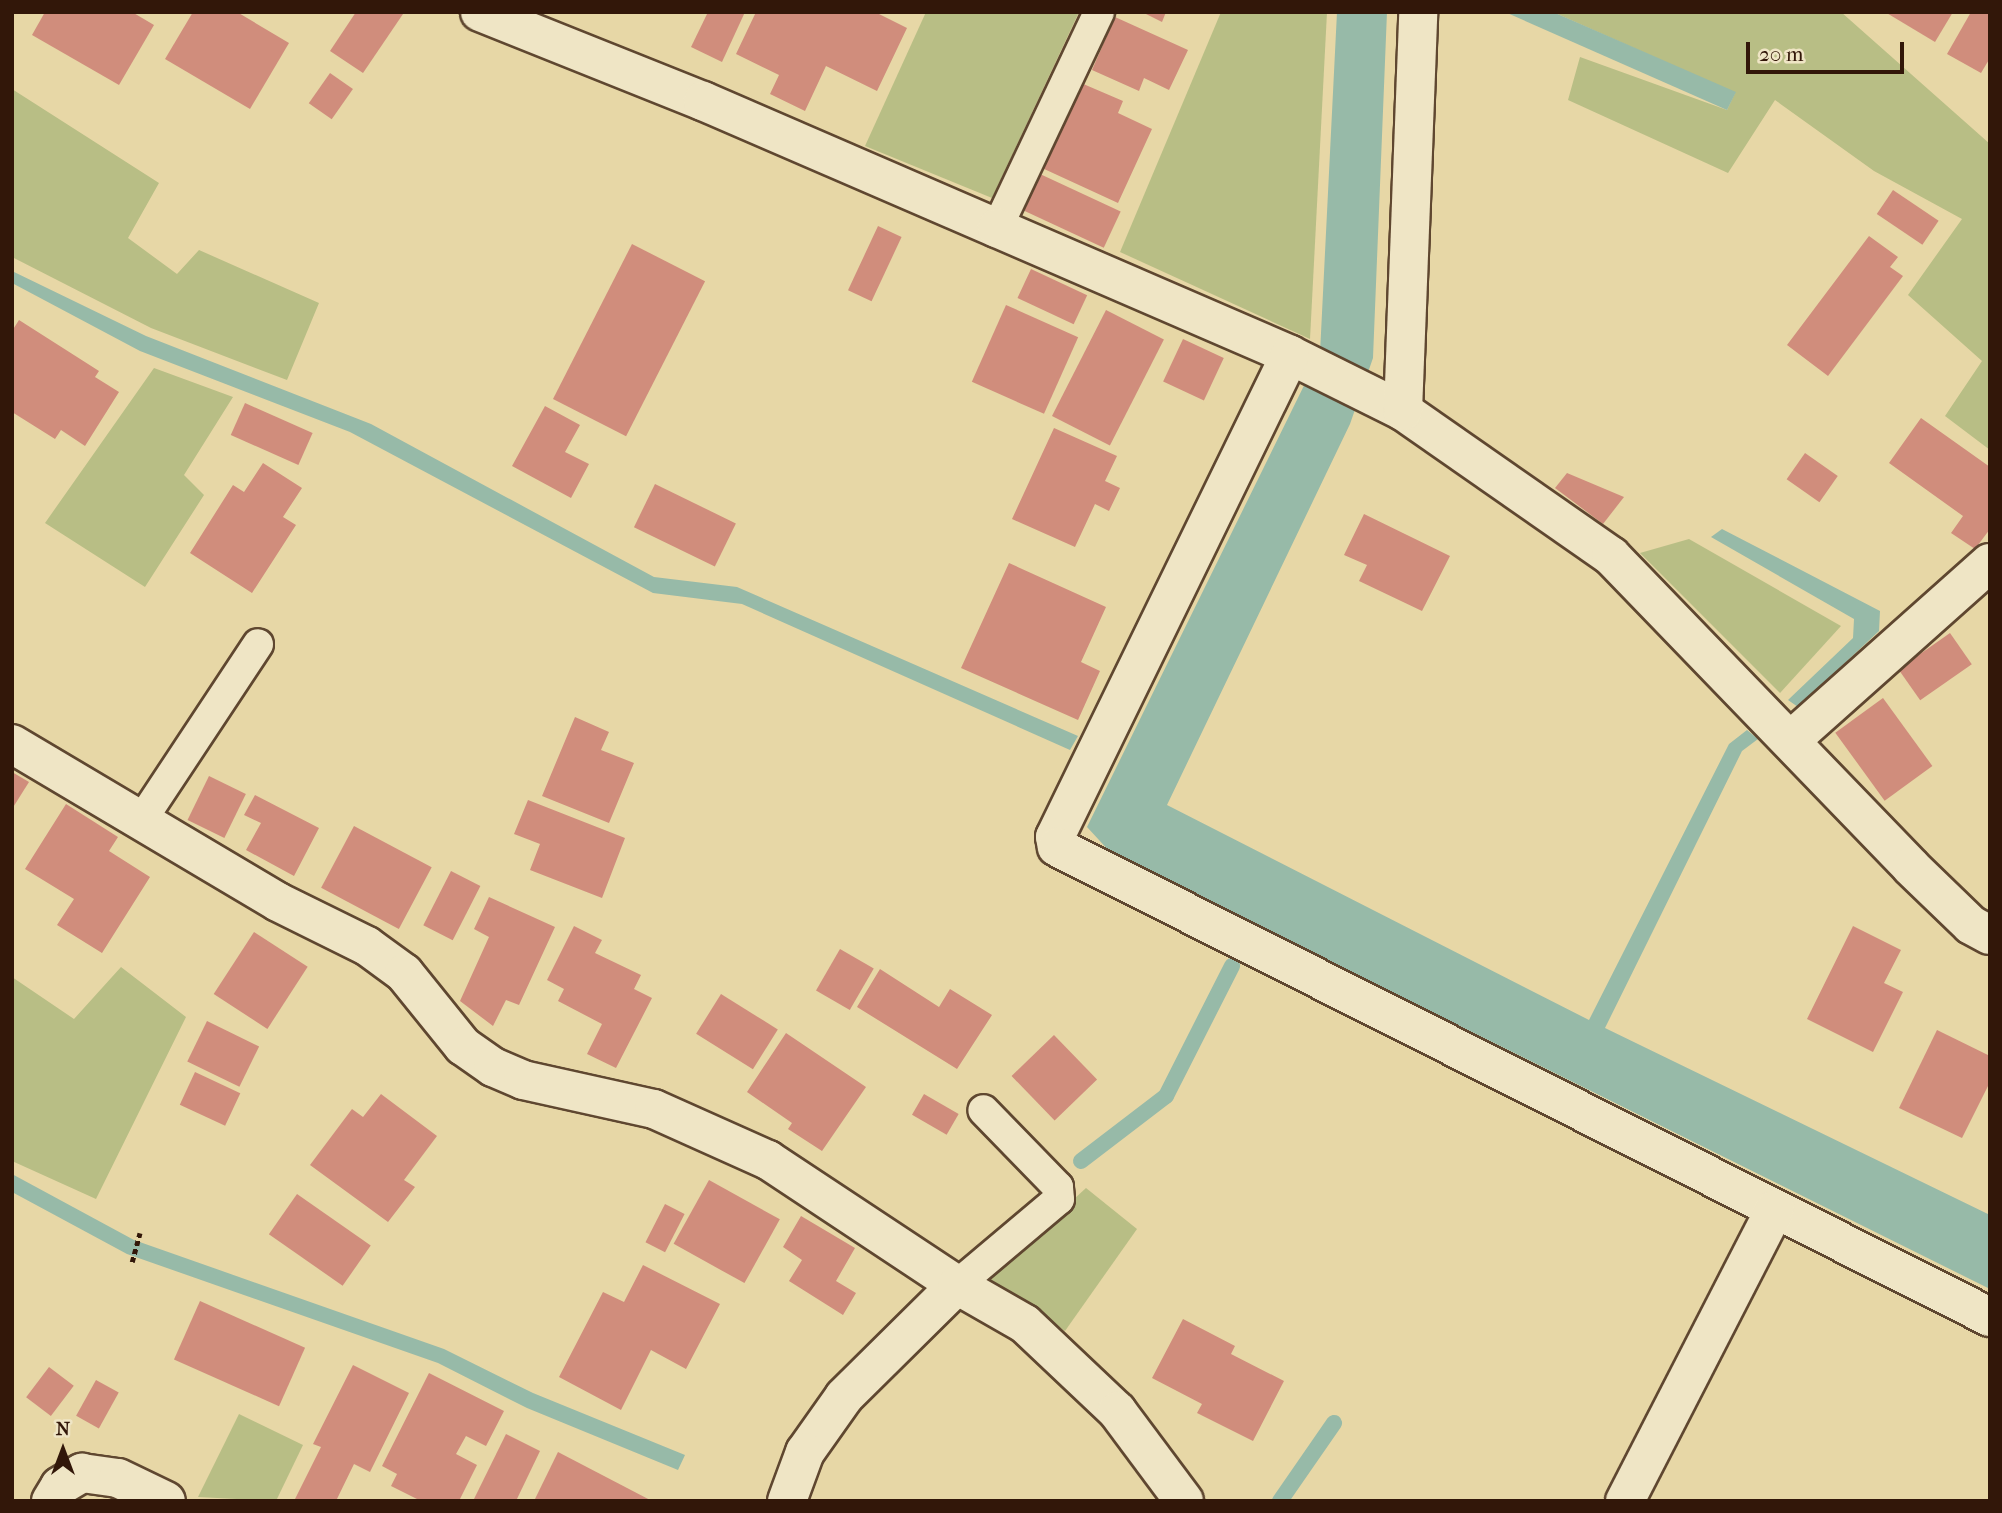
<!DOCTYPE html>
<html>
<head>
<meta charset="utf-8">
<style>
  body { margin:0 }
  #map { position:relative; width:2002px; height:1513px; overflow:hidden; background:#e7d7a6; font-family:"IM FELL French Canon",serif }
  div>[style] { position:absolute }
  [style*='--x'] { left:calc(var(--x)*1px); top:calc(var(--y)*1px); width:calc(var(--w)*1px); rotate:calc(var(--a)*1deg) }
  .green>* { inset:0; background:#b8be85 }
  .water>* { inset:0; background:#97baa8 }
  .stream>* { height:16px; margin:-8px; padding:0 8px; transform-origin:8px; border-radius:8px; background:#97baa8 }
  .building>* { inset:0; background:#d08d7c; transform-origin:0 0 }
  .path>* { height:4.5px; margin-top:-2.25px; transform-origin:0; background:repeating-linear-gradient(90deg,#321709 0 5px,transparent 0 8.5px) }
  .roads { filter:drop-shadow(2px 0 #5f4730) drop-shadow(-2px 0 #5f4730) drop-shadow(0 2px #5f4730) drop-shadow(0 -2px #5f4730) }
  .service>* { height:30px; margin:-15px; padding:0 15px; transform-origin:15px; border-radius:15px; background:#efe5c5 }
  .minor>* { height:38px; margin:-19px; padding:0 19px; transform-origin:19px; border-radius:19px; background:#efe5c5 }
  span { translate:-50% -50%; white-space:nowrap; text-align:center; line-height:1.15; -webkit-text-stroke:6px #efe5c5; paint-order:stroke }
  .frame { position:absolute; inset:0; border:14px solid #321709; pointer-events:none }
  .north { position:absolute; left:28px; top:1415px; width:70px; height:70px; -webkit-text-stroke:5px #efe5c5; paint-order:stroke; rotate:0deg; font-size:19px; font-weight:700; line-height:28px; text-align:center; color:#321709 }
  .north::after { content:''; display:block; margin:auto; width:24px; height:32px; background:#321709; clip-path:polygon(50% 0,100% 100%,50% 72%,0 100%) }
  .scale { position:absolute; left:1746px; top:42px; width:158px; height:32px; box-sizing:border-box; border:4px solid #321709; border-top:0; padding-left:9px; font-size:21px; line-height:24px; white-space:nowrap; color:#321709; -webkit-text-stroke:5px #efe5c5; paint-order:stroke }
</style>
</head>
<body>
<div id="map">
  <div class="green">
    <div style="clip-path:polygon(926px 12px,1079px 12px,992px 198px,865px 146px)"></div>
    <div style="clip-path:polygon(1221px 12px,1327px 12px,1310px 339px,1120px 252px)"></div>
    <div style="clip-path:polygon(1553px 12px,1841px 12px,1990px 144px,1990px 450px,1945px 416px,1982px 361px,1908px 295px,1962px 219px,1874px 171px,1775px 100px,1728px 173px,1568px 100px,1580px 57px,1727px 110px,1735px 93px)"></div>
    <div style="clip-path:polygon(12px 89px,159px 183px,128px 238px,177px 274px,199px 250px,319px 303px,287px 380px,151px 328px,12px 257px)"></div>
    <div style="clip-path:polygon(154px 368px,233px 397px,184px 475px,204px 495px,145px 587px,45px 523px)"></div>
    <div style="clip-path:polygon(1689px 539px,1841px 626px,1780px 693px,1640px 553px)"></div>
    <div style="clip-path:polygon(121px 967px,186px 1017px,96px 1199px,12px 1161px,12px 977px,74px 1019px)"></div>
    <div style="clip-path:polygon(1086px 1188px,1137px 1229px,1065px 1331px,988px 1278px)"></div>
    <div style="clip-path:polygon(239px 1414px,303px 1445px,276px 1501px,198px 1497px)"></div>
  </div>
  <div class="water">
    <div style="clip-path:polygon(1337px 12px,1387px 12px,1373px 358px,1350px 424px,1167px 805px,1589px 1020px,1729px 744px,1747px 730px,1758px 739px,1742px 751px,1605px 1028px,1990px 1215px,1990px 1289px,1111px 853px,1087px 827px,1320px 353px)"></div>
    <div style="clip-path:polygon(1505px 12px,1553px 12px,1736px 92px,1727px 110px)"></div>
    <div style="clip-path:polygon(12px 271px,146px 336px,371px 424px,654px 577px,737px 587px,1078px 736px,1070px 750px,742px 604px,653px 593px,350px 432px,140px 351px,12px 283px)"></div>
    <div style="clip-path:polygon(1722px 529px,1880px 611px,1879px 631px,1798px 707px,1788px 700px,1853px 638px,1854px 619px,1711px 537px)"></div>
    <div style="clip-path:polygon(12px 1174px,134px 1240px,444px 1349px,533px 1393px,685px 1455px,678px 1470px,527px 1408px,438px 1363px,127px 1254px,12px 1192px)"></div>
  </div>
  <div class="stream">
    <div style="--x:1081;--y:1161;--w:107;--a:-37.4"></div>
    <div style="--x:1166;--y:1096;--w:146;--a:-63.1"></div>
    <div style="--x:1280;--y:1501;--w:95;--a:-55.3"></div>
  </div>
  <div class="building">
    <div style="clip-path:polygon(45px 12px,132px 12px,154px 25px,119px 85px,32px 35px)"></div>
    <div style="clip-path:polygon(193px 12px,237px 12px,289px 43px,250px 109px,165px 59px)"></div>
    <div style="clip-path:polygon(356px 12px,403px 14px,363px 73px,330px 51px)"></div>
    <div style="clip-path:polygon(708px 12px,745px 12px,722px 62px,691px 47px)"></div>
    <div style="clip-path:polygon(756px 12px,875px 12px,907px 28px,877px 91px,826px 66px,805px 111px,770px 94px,779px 75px,736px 54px)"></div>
    <div style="clip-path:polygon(1142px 12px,1166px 12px,1162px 22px)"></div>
    <div style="clip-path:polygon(1885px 12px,1953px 12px,1935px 42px)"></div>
    <div style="clip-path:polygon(1971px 12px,1990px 12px,1990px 58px,1981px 73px,1947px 54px)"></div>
    <div style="clip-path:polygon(1115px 17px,1188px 50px,1169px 90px,1144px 78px,1139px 91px,1092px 70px)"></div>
    <div style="left:330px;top:73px;width:28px;height:37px;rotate:35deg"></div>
    <div style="clip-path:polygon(1081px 83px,1123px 101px,1118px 113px,1152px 129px,1118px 203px,1042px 168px)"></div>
    <div style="left:1040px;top:174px;width:89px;height:40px;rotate:25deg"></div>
    <div style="left:1893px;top:190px;width:55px;height:29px;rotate:34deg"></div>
    <div style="left:878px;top:226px;width:26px;height:71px;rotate:25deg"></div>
    <div style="clip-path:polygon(1869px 236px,1898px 257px,1890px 267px,1903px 276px,1828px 376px,1787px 345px)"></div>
    <div style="left:632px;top:244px;width:82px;height:174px;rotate:27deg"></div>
    <div style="left:1031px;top:269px;width:62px;height:32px;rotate:25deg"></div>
    <div style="left:1006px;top:305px;width:79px;height:84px;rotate:24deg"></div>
    <div style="left:1106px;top:310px;width:65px;height:119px;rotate:27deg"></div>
    <div style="clip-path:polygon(19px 320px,99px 371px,95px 377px,119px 392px,85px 446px,61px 430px,55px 439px,12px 412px,12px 331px)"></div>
    <div style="left:1183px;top:339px;width:45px;height:47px;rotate:25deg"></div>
    <div style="left:245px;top:403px;width:74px;height:35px;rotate:24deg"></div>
    <div style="clip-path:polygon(545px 406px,580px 425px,565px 452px,589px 464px,571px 498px,512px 466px)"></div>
    <div style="clip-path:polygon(1921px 418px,1990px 467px,1990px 529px,1975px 549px,1951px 533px,1963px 516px,1889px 463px)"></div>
    <div style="clip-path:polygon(1054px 428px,1117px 456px,1105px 481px,1120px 488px,1109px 511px,1095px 504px,1075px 547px,1012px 519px)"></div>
    <div style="left:1805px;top:453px;width:40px;height:32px;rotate:35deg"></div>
    <div style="clip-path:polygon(263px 463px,302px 488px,283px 517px,296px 525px,252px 593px,190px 553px,233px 485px,244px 492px)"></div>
    <div style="clip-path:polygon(1567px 473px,1624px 497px,1603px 524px,1555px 488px)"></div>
    <div style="left:655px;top:484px;width:90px;height:48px;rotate:26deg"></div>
    <div style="clip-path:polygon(1364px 514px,1450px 556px,1422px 611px,1359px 581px,1367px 565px,1344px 555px)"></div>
    <div style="clip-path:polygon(1009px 563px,1106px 607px,1081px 662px,1100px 671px,1078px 720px,961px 668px)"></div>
    <div style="left:1950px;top:633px;width:38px;height:63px;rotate:55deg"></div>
    <div style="left:1883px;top:698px;width:84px;height:59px;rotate:54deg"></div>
    <div style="clip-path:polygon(575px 717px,609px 732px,601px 750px,634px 763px,609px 823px,542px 796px)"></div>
    <div style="clip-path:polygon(12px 772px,29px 782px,12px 809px)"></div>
    <div style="left:209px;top:776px;width:41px;height:49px;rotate:26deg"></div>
    <div style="clip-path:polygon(255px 795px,319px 828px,294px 876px,246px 850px,261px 823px,244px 815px)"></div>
    <div style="clip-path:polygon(528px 800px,625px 838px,602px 898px,530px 870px,540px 844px,514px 834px)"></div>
    <div style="clip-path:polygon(66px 804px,118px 837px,109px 851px,150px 877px,102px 953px,57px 925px,74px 899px,25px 869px)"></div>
    <div style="left:354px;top:826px;width:88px;height:70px;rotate:28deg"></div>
    <div style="left:451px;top:871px;width:33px;height:61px;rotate:27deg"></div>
    <div style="clip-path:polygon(489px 897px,555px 927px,519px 1005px,506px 1000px,493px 1026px,460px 1001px,489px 937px,474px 929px)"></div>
    <div style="clip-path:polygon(574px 926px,602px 940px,595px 953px,641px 975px,634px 989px,652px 998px,616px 1068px,587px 1054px,602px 1024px,558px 1001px,564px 989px,547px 980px)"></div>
    <div style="clip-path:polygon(1853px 926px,1901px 950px,1884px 983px,1903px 992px,1873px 1052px,1807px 1019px)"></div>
    <div style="left:254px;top:932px;width:64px;height:74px;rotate:33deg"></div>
    <div style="left:840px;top:949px;width:39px;height:48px;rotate:30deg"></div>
    <div style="clip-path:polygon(880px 969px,939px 1007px,950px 989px,992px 1015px,957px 1069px,857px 1007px)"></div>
    <div style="left:721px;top:994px;width:67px;height:47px;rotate:32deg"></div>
    <div style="left:207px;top:1021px;width:58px;height:45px;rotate:26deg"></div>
    <div style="clip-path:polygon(1937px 1030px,1990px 1056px,1990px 1082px,1962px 1138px,1899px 1108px)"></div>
    <div style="clip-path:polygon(786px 1033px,866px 1087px,822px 1151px,788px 1129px,792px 1123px,747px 1092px)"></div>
    <div style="left:1054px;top:1035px;width:62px;height:59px;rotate:46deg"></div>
    <div style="left:195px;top:1072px;width:50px;height:36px;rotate:25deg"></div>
    <div style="clip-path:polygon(381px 1094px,437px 1136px,404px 1180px,415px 1187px,388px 1222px,310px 1165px,352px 1109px,363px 1117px)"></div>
    <div style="left:924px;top:1094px;width:40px;height:24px;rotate:30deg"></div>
    <div style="left:709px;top:1180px;width:81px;height:73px;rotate:29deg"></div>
    <div style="left:297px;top:1194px;width:90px;height:49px;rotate:35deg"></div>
    <div style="left:665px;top:1204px;width:22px;height:43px;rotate:27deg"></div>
    <div style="clip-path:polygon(801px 1216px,855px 1248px,836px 1281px,856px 1293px,843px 1315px,789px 1281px,802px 1260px,783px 1247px)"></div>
    <div style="clip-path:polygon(643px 1265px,720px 1304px,686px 1369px,651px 1350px,621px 1410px,559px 1377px,603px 1292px,624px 1302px)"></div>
    <div style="left:200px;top:1301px;width:115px;height:64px;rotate:24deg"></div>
    <div style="clip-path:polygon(1183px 1319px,1235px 1346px,1231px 1354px,1284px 1381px,1253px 1441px,1197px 1413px,1202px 1404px,1152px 1378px)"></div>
    <div style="clip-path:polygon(353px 1365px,409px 1393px,370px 1472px,354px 1464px,336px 1501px,299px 1501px,295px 1499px,321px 1447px,313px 1444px)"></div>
    <div style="left:49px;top:1367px;width:31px;height:38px;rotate:37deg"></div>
    <div style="clip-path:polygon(429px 1373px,504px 1411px,486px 1446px,466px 1436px,456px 1454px,477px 1465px,459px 1501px,421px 1501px,391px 1486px,397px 1474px,382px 1466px)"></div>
    <div style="left:96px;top:1380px;width:26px;height:41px;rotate:29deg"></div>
    <div style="clip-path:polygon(506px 1434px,540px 1451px,516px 1501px,473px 1501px)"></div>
    <div style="clip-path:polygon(558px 1452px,652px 1501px,534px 1501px)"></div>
  </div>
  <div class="path">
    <div style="--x:132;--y:1262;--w:30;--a:-75"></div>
  </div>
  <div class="roads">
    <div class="service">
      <div style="--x:997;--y:228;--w:239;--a:-64.7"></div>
      <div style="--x:141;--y:821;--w:212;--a:-56.5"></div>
      <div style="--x:957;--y:1285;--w:133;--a:-40.1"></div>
      <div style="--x:1059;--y:1199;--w:12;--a:-95"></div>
      <div style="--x:1058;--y:1187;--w:107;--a:-134.2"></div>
    </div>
    <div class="minor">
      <div style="--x:480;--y:12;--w:240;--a:21.8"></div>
      <div style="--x:703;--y:101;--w:320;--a:23.4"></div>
      <div style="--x:997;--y:228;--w:319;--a:23.4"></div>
      <div style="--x:1290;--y:355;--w:126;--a:26.4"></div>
      <div style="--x:1403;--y:411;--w:254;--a:34.9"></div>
      <div style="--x:1611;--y:556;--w:432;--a:46"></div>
      <div style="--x:1911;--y:867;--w:83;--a:44"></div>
      <div style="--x:1971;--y:925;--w:21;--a:28"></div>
      <div style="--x:1290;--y:355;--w:536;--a:115.99"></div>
      <div style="--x:1055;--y:837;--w:10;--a:79"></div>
      <div style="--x:1057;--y:847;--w:1045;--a:26.74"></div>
      <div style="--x:1403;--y:411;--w:399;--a:-87.8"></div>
      <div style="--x:1791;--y:740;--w:266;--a:-41.7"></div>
      <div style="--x:12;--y:744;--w:309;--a:30.7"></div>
      <div style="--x:278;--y:902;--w:99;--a:26.3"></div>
      <div style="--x:367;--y:946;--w:46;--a:36.1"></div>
      <div style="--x:404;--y:973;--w:94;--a:51.1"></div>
      <div style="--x:463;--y:1046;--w:37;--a:35"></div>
      <div style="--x:493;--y:1067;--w:33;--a:23"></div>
      <div style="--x:523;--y:1080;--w:134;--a:12.5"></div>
      <div style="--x:654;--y:1109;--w:125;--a:24.1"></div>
      <div style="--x:768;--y:1160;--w:227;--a:33.5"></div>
      <div style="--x:957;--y:1285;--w:159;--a:135.3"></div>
      <div style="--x:844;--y:1397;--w:67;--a:125.3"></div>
      <div style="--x:805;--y:1452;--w:52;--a:110.2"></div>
      <div style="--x:957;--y:1285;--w:78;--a:29.8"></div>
      <div style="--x:1025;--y:1324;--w:127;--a:43.4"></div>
      <div style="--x:1117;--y:1411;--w:112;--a:53.3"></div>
      <div style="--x:51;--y:1501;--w:17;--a:-59"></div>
      <div style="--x:60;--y:1486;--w:26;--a:-31"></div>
      <div style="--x:82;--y:1473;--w:36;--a:8"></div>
      <div style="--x:118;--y:1478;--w:53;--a:25.6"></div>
      <div style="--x:1625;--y:1501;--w:328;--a:-62.8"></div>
    </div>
  </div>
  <div class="frame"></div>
  <div class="north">N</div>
  <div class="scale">20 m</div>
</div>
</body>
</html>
